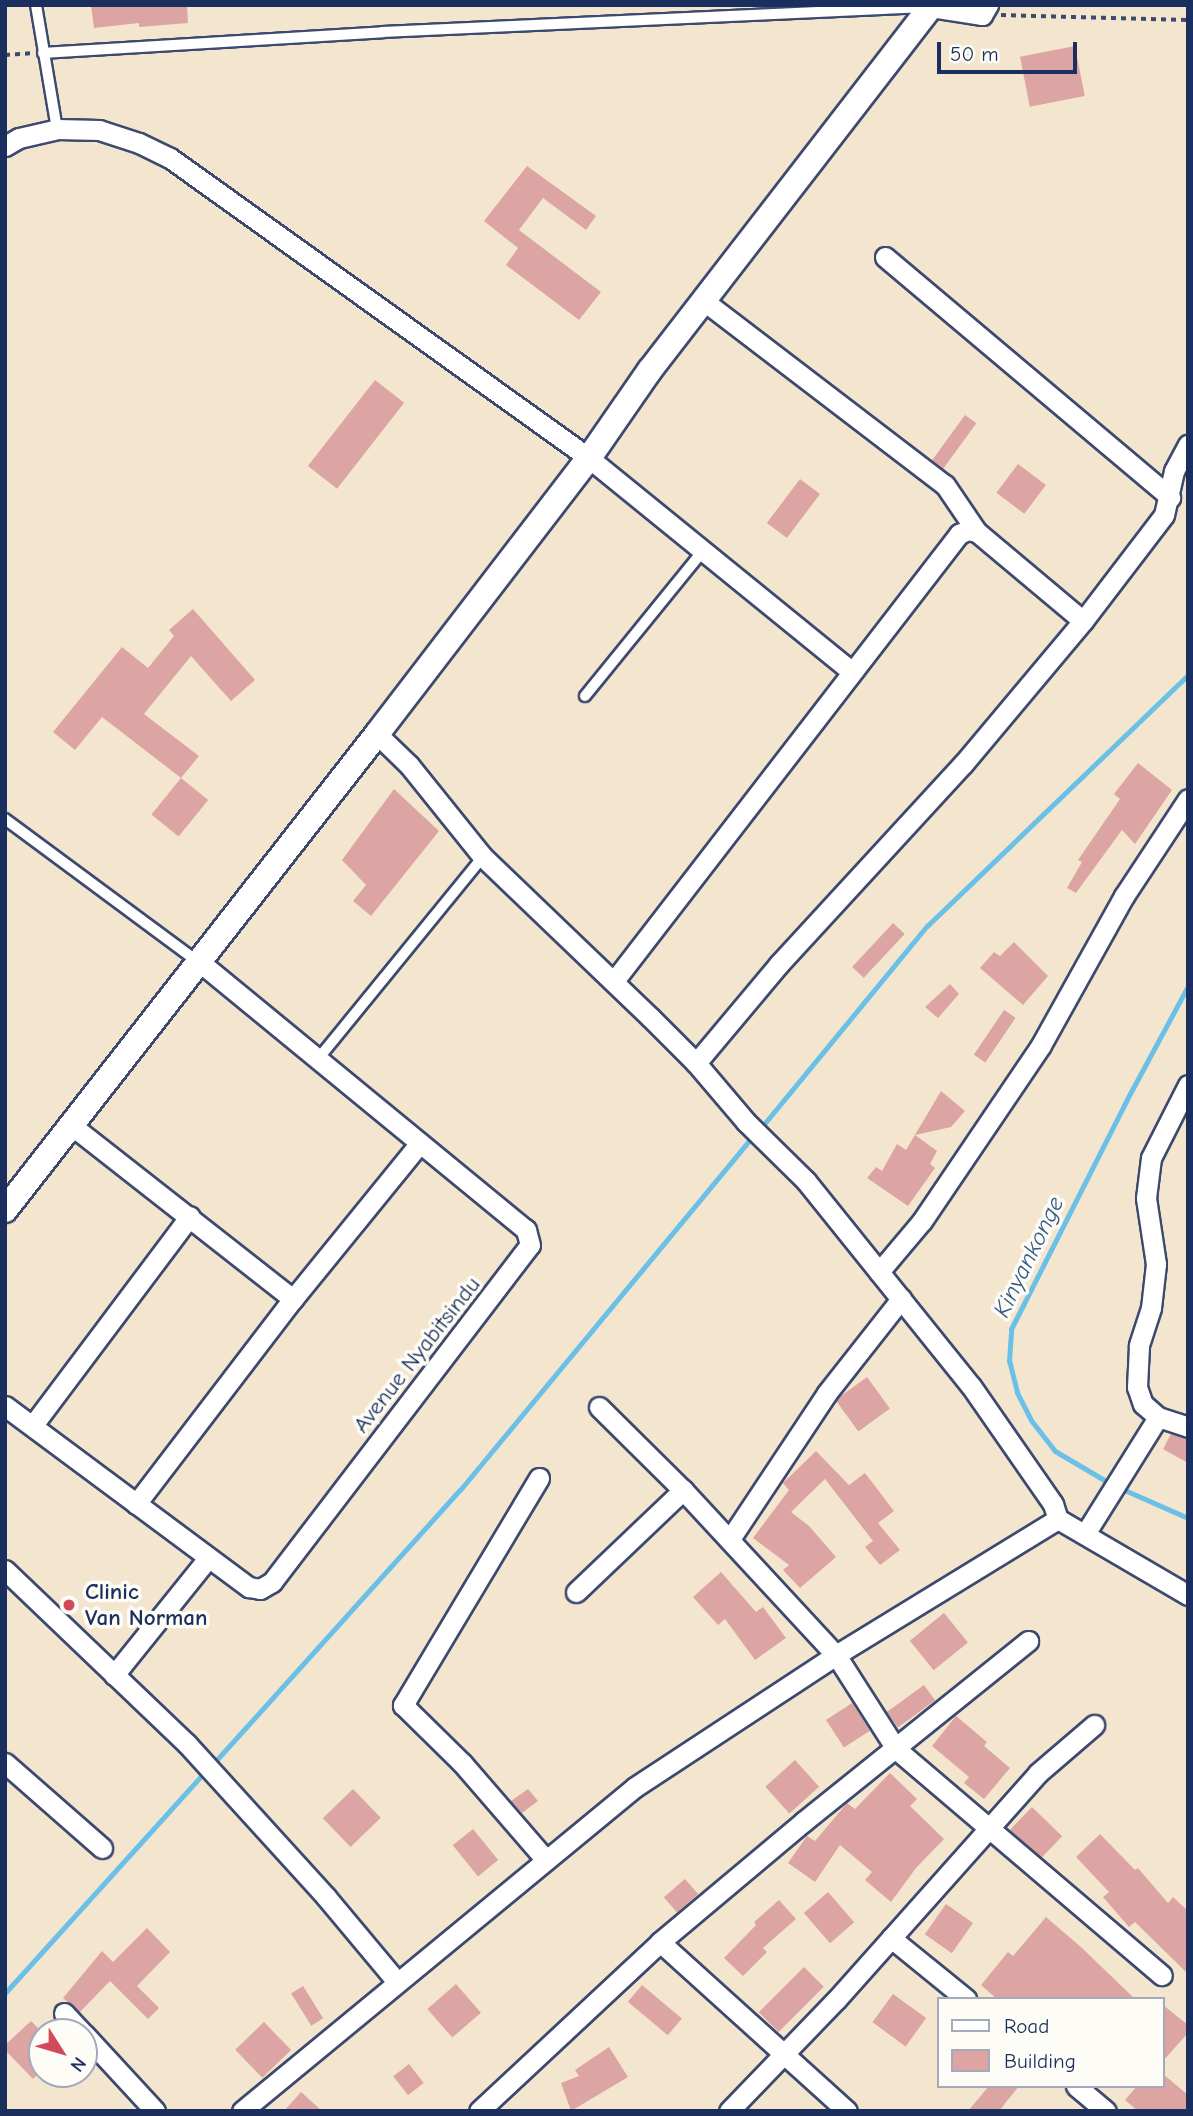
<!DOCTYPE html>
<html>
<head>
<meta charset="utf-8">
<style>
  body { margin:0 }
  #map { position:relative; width:1193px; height:2116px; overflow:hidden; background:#f4e6ce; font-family:"Comic Neue",sans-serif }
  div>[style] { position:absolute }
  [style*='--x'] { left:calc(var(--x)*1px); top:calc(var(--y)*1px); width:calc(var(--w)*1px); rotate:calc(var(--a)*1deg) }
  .stream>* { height:5px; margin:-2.5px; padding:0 2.5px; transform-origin:2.5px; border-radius:2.5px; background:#6ac0e7 }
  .building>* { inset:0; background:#dca5a4; transform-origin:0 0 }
  .path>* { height:3.5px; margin-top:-1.75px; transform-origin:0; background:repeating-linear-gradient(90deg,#3c4a6f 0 5px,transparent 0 10px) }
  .roads { filter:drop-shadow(2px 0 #3c4a6f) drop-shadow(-2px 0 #3c4a6f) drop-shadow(0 2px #3c4a6f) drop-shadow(0 -2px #3c4a6f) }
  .service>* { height:10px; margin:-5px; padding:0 5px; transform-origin:5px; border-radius:5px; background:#fff }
  .minor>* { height:19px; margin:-9.5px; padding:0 9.5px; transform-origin:9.5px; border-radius:9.5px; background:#fff }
  .tertiary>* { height:24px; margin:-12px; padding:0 12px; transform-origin:12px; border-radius:12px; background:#fff }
  .dots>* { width:19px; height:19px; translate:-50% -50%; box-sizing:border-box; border:4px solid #fdfcf7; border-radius:50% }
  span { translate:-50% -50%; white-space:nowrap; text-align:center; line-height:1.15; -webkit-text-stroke:7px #fdfcf7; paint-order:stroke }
  .street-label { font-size:23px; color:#1b2f5e }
  .poi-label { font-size:23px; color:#1b2f5e; font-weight:700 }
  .left { translate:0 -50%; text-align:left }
  .water-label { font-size:24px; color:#335a87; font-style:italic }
  .frame { position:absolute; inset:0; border:7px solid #1b2f5e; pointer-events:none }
  .legend { position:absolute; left:937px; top:1997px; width:228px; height:91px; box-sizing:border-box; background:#fdfcf7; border:2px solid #a3aaba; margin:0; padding:9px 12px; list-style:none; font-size:21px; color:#1b2f5e }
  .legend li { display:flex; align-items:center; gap:14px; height:35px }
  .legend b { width:35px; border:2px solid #a3aaba }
  .north { position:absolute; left:28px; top:2018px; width:70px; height:70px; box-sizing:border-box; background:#fdfcf7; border:2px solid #a3aaba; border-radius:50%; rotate:127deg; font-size:19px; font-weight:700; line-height:28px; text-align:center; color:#1b2f5e }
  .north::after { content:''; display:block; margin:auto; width:24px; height:32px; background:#d1495b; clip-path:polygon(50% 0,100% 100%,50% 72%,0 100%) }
  .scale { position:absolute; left:937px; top:42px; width:140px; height:32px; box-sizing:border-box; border:4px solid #1b2f5e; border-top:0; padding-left:9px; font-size:21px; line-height:24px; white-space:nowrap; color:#1b2f5e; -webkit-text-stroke:5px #fdfcf7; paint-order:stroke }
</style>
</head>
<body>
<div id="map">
  <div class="stream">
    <div style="--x:760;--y:1129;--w:263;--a:-50.6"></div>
    <div style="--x:927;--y:926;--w:362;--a:-43.9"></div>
    <div style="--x:1111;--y:1484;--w:65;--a:-149.5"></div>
    <div style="--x:1055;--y:1451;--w:39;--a:-128"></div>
    <div style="--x:1031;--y:1420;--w:31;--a:-117"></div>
    <div style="--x:1017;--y:1392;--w:32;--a:-104"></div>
    <div style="--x:1009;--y:1361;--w:32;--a:-86"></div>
    <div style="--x:1011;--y:1329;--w:255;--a:-63.2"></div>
    <div style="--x:1126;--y:1101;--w:131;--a:-61.7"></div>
    <div style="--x:1120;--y:1488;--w:74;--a:23.8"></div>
    <div style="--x:212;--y:1765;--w:370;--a:-48"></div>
    <div style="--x:460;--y:1490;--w:460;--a:-50.4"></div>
    <div style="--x:5;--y:1993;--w:298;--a:-47.9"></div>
  </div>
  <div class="building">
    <div style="clip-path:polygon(91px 5px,187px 5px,188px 23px,139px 27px,139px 23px,94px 28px)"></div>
    <div style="left:1075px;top:46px;width:51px;height:56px;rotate:79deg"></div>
    <div style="clip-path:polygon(527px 166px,596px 216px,586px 230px,543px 198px,519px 230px,601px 292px,579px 320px,506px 265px,518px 248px,484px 221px)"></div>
    <div style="left:375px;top:380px;width:37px;height:109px;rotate:38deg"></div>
    <div style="left:965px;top:415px;width:14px;height:56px;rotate:36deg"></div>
    <div style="left:1018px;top:464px;width:35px;height:36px;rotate:37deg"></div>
    <div style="left:800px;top:479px;width:25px;height:55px;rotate:37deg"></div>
    <div style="clip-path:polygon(193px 609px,255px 680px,231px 701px,191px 656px,144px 714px,199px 756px,181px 778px,102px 717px,75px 750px,53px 732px,122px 647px,148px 668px,174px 636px,169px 630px)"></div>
    <div style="clip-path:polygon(1138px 763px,1172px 790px,1135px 844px,1122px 830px,1076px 893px,1067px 888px,1082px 862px,1078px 860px,1120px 799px,1114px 794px)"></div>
    <div style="left:181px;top:778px;width:35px;height:47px;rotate:39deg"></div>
    <div style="clip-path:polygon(394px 789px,439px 831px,371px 916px,353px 901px,366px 885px,342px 860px)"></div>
    <div style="left:893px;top:923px;width:16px;height:60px;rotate:43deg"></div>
    <div style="clip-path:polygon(1014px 942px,1048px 976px,1023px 1005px,980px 968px,994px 952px,1000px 956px)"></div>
    <div style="clip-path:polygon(950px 984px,959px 994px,938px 1018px,925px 1007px)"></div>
    <div style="left:1004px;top:1010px;width:14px;height:54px;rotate:34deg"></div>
    <div style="clip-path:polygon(941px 1091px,965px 1111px,951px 1127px,915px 1135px,937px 1151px,930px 1164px,935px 1168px,908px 1206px,867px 1178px,876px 1167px,882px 1171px,897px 1144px,906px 1150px)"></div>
    <div style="left:867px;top:1377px;width:39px;height:39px;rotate:54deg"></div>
    <div style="clip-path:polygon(1171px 1434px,1188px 1439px,1188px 1463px,1163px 1449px)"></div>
    <div style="clip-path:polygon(816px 1451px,849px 1485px,865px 1473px,894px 1511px,878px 1523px,900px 1550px,880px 1565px,865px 1547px,873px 1541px,825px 1479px,791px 1512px,809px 1526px,836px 1557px,800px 1588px,783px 1570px,789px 1565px,753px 1538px,789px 1490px,783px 1483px)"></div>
    <div style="clip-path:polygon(721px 1572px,756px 1612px,763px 1607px,786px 1638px,755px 1660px,725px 1619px,718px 1625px,693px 1597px)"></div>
    <div style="left:944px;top:1613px;width:38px;height:44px;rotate:51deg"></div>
    <div style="left:924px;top:1685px;width:19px;height:46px;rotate:54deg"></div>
    <div style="left:852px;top:1703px;width:33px;height:31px;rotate:57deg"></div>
    <div style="clip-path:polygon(956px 1716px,987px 1742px,984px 1746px,1010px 1768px,984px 1799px,964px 1783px,969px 1777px,932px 1746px)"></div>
    <div style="left:795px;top:1760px;width:36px;height:40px;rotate:48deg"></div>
    <div style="clip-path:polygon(890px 1773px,917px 1799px,910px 1806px,944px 1839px,916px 1868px,891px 1902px,865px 1880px,872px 1872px,840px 1845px,815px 1882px,788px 1863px,807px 1836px,815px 1841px,847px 1803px,855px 1809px)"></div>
    <div style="left:353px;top:1789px;width:40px;height:42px;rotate:46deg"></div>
    <div style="clip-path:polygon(528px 1789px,538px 1801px,522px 1813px,511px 1801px)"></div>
    <div style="left:1032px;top:1807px;width:42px;height:32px;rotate:44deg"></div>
    <div style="left:473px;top:1829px;width:40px;height:26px;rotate:51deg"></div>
    <div style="clip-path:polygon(1100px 1834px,1135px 1870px,1138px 1868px,1168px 1903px,1173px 1897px,1188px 1911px,1188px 1974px,1135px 1922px,1129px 1927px,1103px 1897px,1109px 1892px,1076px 1857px)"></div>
    <div style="left:685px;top:1879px;width:20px;height:28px;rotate:49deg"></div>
    <div style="left:828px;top:1892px;width:40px;height:32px;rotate:49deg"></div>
    <div style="clip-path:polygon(779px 1900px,796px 1919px,763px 1948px,767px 1952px,743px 1976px,724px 1958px,756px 1925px,754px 1922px)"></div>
    <div style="left:946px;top:1904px;width:33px;height:37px;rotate:35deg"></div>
    <div style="clip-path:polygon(1046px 1917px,1082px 1948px,1135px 1999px,997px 1999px,981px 1985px,1008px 1952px,1013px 1956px)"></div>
    <div style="clip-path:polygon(147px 1928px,170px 1952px,137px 1986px,159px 2008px,148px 2019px,110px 1981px,80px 2012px,63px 1998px,102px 1951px,113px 1962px)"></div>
    <div style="left:804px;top:1967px;width:28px;height:64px;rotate:45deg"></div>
    <div style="left:456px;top:1984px;width:38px;height:38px;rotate:49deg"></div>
    <div style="left:642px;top:1985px;width:52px;height:22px;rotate:40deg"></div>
    <div style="left:303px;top:1986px;width:38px;height:14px;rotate:58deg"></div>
    <div style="left:893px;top:1994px;width:41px;height:35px;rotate:36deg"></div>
    <div style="clip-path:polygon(1163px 2005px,1188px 2025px,1188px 2033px,1163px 2061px)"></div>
    <div style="clip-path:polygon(31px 2021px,42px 2032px,42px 2070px,33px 2079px,5px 2050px,5px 2045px)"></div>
    <div style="left:264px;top:2022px;width:39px;height:40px;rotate:46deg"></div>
    <div style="clip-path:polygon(609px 2047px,628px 2077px,571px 2111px,561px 2083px,579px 2076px,575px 2070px)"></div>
    <div style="left:409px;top:2064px;width:24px;height:20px;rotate:52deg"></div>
    <div style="clip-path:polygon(1163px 2074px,1188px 2095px,1188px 2111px,1138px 2111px,1125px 2100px,1137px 2086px,1163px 2086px)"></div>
    <div style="clip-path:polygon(989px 2086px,1019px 2086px,999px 2111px,968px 2111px)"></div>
    <div style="clip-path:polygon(301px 2092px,322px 2111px,284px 2111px)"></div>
  </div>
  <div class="path">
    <div style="--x:1001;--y:15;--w:187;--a:1.5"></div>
    <div style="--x:5;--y:55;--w:26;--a:-4"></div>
  </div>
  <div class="roads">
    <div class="service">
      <div style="--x:36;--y:5;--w:126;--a:80.4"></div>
      <div style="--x:43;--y:53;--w:340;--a:-3.5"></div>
      <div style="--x:382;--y:32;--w:546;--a:-2.63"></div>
      <div style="--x:585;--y:696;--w:187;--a:-50.9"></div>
      <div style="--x:5;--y:819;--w:239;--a:36.5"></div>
      <div style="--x:318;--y:1059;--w:261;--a:-50.8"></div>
    </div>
    <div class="minor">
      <div style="--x:931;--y:7;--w:52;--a:8.9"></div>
      <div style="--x:982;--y:15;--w:12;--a:-59"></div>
      <div style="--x:5;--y:146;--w:16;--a:-30"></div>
      <div style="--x:19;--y:138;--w:39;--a:-13"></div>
      <div style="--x:57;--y:129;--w:42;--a:1.4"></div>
      <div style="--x:99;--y:130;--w:42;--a:18"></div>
      <div style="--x:139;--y:143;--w:34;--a:26"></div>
      <div style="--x:170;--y:158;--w:515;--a:35.6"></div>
      <div style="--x:589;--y:458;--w:339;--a:39.1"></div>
      <div style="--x:885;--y:257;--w:373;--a:40.1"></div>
      <div style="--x:704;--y:301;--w:303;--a:37.4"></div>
      <div style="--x:945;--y:485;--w:57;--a:55.8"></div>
      <div style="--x:377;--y:734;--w:45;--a:44.1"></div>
      <div style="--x:409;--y:765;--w:118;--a:51.2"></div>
      <div style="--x:483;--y:857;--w:231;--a:43.8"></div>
      <div style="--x:650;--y:1017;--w:65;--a:45"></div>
      <div style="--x:696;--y:1063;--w:77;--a:49.7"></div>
      <div style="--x:746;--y:1122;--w:84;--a:44.5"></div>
      <div style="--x:806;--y:1181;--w:263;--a:51.2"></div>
      <div style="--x:971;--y:1386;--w:144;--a:55.2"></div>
      <div style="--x:1053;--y:1504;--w:16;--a:72"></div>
      <div style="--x:1058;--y:1519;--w:151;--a:30.3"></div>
      <div style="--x:614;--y:981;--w:565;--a:-52.34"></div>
      <div style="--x:959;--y:534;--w:10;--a:-24"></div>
      <div style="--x:968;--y:530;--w:9;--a:13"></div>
      <div style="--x:977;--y:532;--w:138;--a:40"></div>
      <div style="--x:696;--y:1063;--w:129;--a:-50"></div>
      <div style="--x:779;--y:964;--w:272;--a:-47.4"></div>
      <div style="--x:963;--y:764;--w:187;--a:-50"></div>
      <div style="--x:1083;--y:621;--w:133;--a:-52.6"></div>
      <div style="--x:1164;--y:515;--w:45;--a:-77.2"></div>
      <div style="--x:1174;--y:471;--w:30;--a:-62"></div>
      <div style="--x:1188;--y:1085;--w:82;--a:116.9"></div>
      <div style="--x:1151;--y:1158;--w:40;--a:97.1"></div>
      <div style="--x:1146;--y:1198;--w:67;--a:81.4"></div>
      <div style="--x:1156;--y:1264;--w:44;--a:96.5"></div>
      <div style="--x:1151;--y:1308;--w:40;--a:108"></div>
      <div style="--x:1139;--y:1346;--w:41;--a:92.8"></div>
      <div style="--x:1137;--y:1387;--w:18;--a:71"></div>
      <div style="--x:1143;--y:1404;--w:20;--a:41"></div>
      <div style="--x:1158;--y:1417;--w:32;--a:18"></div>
      <div style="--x:71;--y:1125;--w:282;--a:38.1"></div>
      <div style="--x:879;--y:1272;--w:67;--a:-49.9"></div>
      <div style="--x:922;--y:1221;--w:212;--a:-55.9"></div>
      <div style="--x:1041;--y:1045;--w:171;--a:-60.9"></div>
      <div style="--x:1124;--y:896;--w:116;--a:-56.6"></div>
      <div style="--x:5;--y:1406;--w:304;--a:36.6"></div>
      <div style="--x:249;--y:1587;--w:11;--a:10"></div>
      <div style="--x:260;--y:1589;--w:14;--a:-30"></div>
      <div style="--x:272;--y:1582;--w:424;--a:-52.6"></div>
      <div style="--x:530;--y:1245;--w:16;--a:-105"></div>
      <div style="--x:526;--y:1230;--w:424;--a:-140.6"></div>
      <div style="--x:599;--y:1407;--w:118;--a:44.7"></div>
      <div style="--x:683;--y:1490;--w:225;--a:47.2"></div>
      <div style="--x:836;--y:1655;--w:112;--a:57.4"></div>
      <div style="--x:896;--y:1749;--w:349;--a:40.4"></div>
      <div style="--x:33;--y:1425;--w:261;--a:-53.1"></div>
      <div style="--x:539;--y:1478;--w:265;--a:120.9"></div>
      <div style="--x:403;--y:1705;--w:83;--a:44.5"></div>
      <div style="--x:462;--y:1763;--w:128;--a:49.1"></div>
      <div style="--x:136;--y:1504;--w:258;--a:-52.6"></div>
      <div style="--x:293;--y:1299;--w:201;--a:-50.9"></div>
      <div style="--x:1085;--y:1534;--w:138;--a:-58"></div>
      <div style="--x:730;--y:1539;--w:175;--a:-56.4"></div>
      <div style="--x:827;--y:1393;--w:120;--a:-51.8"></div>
      <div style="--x:5;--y:1570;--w:252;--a:43.7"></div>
      <div style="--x:187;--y:1744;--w:207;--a:47.7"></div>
      <div style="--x:326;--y:1897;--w:111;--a:50.1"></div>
      <div style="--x:576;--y:1592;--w:148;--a:-43.6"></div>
      <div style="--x:114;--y:1675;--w:150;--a:-51.2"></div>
      <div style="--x:5;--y:1763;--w:129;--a:41.2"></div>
      <div style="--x:891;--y:1938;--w:97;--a:39.1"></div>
      <div style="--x:660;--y:1942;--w:252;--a:42.1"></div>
      <div style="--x:64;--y:2013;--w:26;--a:47"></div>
      <div style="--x:84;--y:2034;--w:105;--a:47.3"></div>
      <div style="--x:1076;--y:2086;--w:39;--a:40"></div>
      <div style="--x:242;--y:2111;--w:509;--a:-39.5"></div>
      <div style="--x:635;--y:1787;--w:240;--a:-33.3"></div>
      <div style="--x:836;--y:1655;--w:260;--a:-31.5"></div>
      <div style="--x:479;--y:2111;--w:248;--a:-43"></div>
      <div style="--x:660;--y:1942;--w:187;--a:-40"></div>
      <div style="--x:803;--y:1822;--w:289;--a:-38.8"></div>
      <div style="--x:729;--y:2111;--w:154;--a:-46.1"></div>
      <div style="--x:836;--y:2000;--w:304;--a:-48.3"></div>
      <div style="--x:1038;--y:1773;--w:74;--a:-40.6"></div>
    </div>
    <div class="tertiary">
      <div style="--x:5;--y:1210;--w:604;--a:-51.99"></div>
      <div style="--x:377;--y:734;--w:348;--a:-52.5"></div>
      <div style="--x:589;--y:458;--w:107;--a:-55.3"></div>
      <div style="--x:650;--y:370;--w:461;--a:-52.3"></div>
    </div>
  </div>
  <div class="dots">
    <div style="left:69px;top:1605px;background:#d1495b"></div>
  </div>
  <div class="street-label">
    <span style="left:417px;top:1355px;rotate:-52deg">Avenue Nyabitsindu</span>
  </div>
  <div class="poi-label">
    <span class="left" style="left:85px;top:1605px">Clinic<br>Van Norman</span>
  </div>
  <div class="water-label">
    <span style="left:1029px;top:1257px;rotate:-64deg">Kinyankonge</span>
  </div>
  <div class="frame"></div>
  <ul class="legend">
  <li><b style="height:9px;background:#fff"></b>Road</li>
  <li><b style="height:19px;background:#dca5a4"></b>Building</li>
  </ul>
  <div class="north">N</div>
  <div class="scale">50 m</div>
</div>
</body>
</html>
